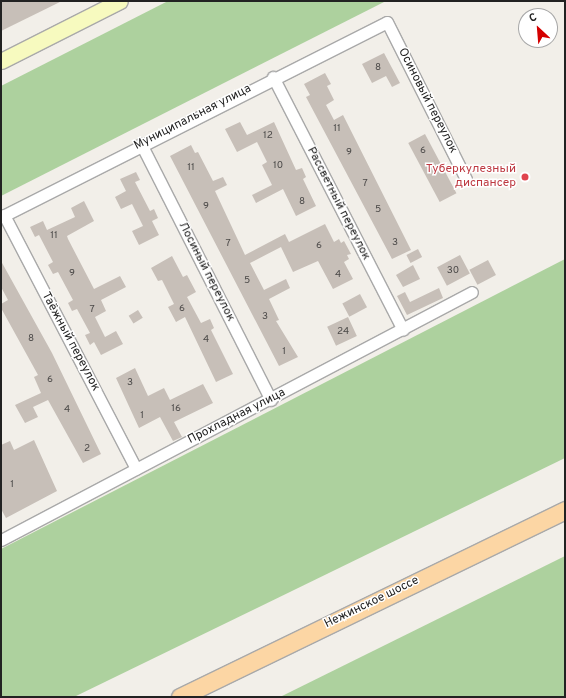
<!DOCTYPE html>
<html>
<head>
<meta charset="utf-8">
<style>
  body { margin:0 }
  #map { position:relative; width:566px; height:698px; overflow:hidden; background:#f2efe9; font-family:Overpass,sans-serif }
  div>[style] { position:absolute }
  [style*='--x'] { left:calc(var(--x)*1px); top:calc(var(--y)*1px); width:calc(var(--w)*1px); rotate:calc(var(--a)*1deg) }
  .forest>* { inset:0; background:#add19e }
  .building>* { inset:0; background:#c7bfb8; transform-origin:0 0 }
  .roads { filter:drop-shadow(1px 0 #a9a9a9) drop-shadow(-1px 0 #a9a9a9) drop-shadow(0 1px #a9a9a9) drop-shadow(0 -1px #a9a9a9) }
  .street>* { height:11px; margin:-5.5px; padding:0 5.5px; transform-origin:5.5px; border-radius:5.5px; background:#fff }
  .secondary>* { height:15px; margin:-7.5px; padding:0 7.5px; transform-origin:7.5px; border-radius:7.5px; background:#f7fabf }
  .primary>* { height:17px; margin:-8.5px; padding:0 8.5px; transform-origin:8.5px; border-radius:8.5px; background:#fcd6a4 }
  .dots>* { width:11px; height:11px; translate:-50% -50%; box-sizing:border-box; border:2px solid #fff; border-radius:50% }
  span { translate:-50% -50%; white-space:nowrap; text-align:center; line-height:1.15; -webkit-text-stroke:3px #fff; paint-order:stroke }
  .number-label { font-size:10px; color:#4b4948 }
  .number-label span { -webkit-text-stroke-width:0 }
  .street-label { font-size:12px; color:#222 }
  .health-label { font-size:12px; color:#be3a42 }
  .right { translate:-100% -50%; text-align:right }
  .frame { position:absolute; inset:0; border:2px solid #222; pointer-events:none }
  .north { position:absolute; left:518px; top:8px; width:40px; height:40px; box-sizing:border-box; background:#fff; border:1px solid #a7a7a7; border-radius:50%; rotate:334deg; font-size:11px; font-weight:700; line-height:16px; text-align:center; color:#222 }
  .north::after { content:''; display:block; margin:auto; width:14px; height:18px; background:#d40000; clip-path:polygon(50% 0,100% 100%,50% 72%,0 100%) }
</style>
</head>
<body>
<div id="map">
  <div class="forest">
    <div style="clip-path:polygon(168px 1px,386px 1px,1px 196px,1px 86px)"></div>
    <div style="clip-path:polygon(565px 259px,565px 458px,74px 697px,1px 697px,1px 549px)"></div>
    <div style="clip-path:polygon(565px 556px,565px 697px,280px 697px)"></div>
  </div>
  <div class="building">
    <div style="clip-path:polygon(1px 1px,62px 1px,1px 31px)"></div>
    <div style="clip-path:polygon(384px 53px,400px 83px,392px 87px,386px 76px,372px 83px,362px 64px)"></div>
    <div style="clip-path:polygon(325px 73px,331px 84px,327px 86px,334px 100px,326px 105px,334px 120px,343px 115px,411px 250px,392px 259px,306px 97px,310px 95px,304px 84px)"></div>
    <div style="clip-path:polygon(240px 122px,247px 135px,274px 122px,296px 170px,302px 168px,306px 177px,303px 179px,316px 206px,296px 216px,283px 189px,256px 203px,252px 195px,272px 185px,262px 165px,267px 162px,257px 142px,237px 152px,225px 129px)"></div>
    <div style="left:425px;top:134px;width:67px;height:19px;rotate:62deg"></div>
    <div style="clip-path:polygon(191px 145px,195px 153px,198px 152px,213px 181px,223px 177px,227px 185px,215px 191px,245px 255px,285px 234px,289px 242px,325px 224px,334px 242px,339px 239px,341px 243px,344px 241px,351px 254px,347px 255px,349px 259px,344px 262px,353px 279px,333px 289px,318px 261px,293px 272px,281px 247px,250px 263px,264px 290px,286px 279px,290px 288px,269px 299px,279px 320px,276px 321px,298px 357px,279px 366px,170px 156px)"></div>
    <div style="clip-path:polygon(136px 172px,140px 180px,135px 182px,150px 211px,154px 209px,158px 218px,152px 221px,159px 235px,139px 245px,132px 231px,143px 226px,132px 204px,121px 209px,115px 197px,126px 191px,120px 179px)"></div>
    <div style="clip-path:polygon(84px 201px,94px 221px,67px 236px,68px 239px,94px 289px,120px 276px,126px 287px,101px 300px,106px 311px,95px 317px,105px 337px,116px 331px,123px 344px,101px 355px,94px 342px,90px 345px,85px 335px,90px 333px,77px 309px,72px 311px,68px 303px,73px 300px,58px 272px,53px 274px,48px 265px,53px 262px,39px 235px,35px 237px,30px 227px,43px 221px,47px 230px,75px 217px,71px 208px)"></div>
    <div style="left:418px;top:249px;width:9px;height:13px;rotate:63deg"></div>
    <div style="left:460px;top:255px;width:21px;height:26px;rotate:62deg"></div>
    <div style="clip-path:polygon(172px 256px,183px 277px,187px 275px,196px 292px,187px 297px,201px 323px,210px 319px,214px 328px,211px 330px,233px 374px,216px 382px,185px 317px,176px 322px,168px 307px,174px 304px,162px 280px,158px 281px,151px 268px)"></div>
    <div style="left:488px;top:260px;width:17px;height:21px;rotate:62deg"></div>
    <div style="clip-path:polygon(1px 261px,52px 353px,101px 454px,83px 463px,48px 400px,33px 407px,38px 417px,25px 423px,15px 405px,41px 393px,34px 377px,38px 375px,1px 308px,1px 304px,8px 300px,1px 287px)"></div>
    <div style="clip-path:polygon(413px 265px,420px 279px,403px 287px,396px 275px)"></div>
    <div style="clip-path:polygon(439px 288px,443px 298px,407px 315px,397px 296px,405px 292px,410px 302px)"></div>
    <div style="left:360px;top:294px;width:15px;height:20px;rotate:62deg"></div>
    <div style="left:138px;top:310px;width:9px;height:11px;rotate:58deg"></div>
    <div style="left:348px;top:317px;width:21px;height:23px;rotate:65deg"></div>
    <div style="clip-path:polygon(135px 368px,148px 396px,164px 388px,170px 400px,203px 384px,213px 403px,174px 422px,182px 437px,173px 441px,160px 417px,139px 428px,116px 378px)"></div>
    <div style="clip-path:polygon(34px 440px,57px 491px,6px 518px,1px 509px,1px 445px,10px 441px,14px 450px)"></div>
  </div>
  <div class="roads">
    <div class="street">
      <div style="--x:273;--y:77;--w:284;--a:62.8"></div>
      <div style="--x:141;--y:144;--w:287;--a:63.1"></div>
      <div style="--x:4;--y:215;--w:286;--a:62.5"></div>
      <div style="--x:1;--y:217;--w:432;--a:-26.8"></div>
      <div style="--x:387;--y:22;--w:176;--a:63.3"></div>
      <div style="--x:1;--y:540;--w:532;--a:-27.77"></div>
    </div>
    <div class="secondary">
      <div style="--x:1;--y:61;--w:133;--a:-26.8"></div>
    </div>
    <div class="primary">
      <div style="--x:180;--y:697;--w:428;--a:-25.9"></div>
    </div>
  </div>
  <div class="dots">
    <div style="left:525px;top:177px;background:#e0444e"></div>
  </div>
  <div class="number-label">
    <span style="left:378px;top:68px">8</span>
    <span style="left:337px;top:129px">11</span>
    <span style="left:268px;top:136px">12</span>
    <span style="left:423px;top:151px">6</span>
    <span style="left:349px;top:153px">9</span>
    <span style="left:278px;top:166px">10</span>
    <span style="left:191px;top:168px">11</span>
    <span style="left:365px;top:184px">7</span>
    <span style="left:302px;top:202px">8</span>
    <span style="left:206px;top:207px">9</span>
    <span style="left:378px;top:210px">5</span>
    <span style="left:54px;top:236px">11</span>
    <span style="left:395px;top:243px">3</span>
    <span style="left:228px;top:244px">7</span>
    <span style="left:319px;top:246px">6</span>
    <span style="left:453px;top:271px">30</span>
    <span style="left:72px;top:274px">9</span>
    <span style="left:338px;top:275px">4</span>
    <span style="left:247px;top:281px">5</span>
    <span style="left:182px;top:309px">6</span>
    <span style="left:92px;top:310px">7</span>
    <span style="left:265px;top:317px">3</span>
    <span style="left:343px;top:332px">24</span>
    <span style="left:31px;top:339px">8</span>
    <span style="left:206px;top:340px">4</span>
    <span style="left:284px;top:352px">1</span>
    <span style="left:50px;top:380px">6</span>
    <span style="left:130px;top:383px">3</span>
    <span style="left:176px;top:409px">16</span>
    <span style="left:67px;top:410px">4</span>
    <span style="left:142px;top:416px">1</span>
    <span style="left:87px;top:449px">2</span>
    <span style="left:12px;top:485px">1</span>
  </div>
  <div class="street-label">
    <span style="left:427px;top:101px;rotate:63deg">Осиновый переулок</span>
    <span style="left:193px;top:118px;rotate:-27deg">Муниципальная улица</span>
    <span style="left:338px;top:204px;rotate:63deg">Рассветный переулок</span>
    <span style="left:206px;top:272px;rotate:63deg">Лосиный переулок</span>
    <span style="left:70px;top:342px;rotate:62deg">Таёжный переулок</span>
    <span style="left:237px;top:417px;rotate:-27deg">Прохладная улица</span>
    <span style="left:372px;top:603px;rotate:-26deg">Нежинское шоссе</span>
  </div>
  <div class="health-label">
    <span class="right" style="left:516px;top:177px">Туберкулезный<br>диспансер</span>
  </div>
  <div class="frame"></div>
  <div class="north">С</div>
</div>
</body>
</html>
